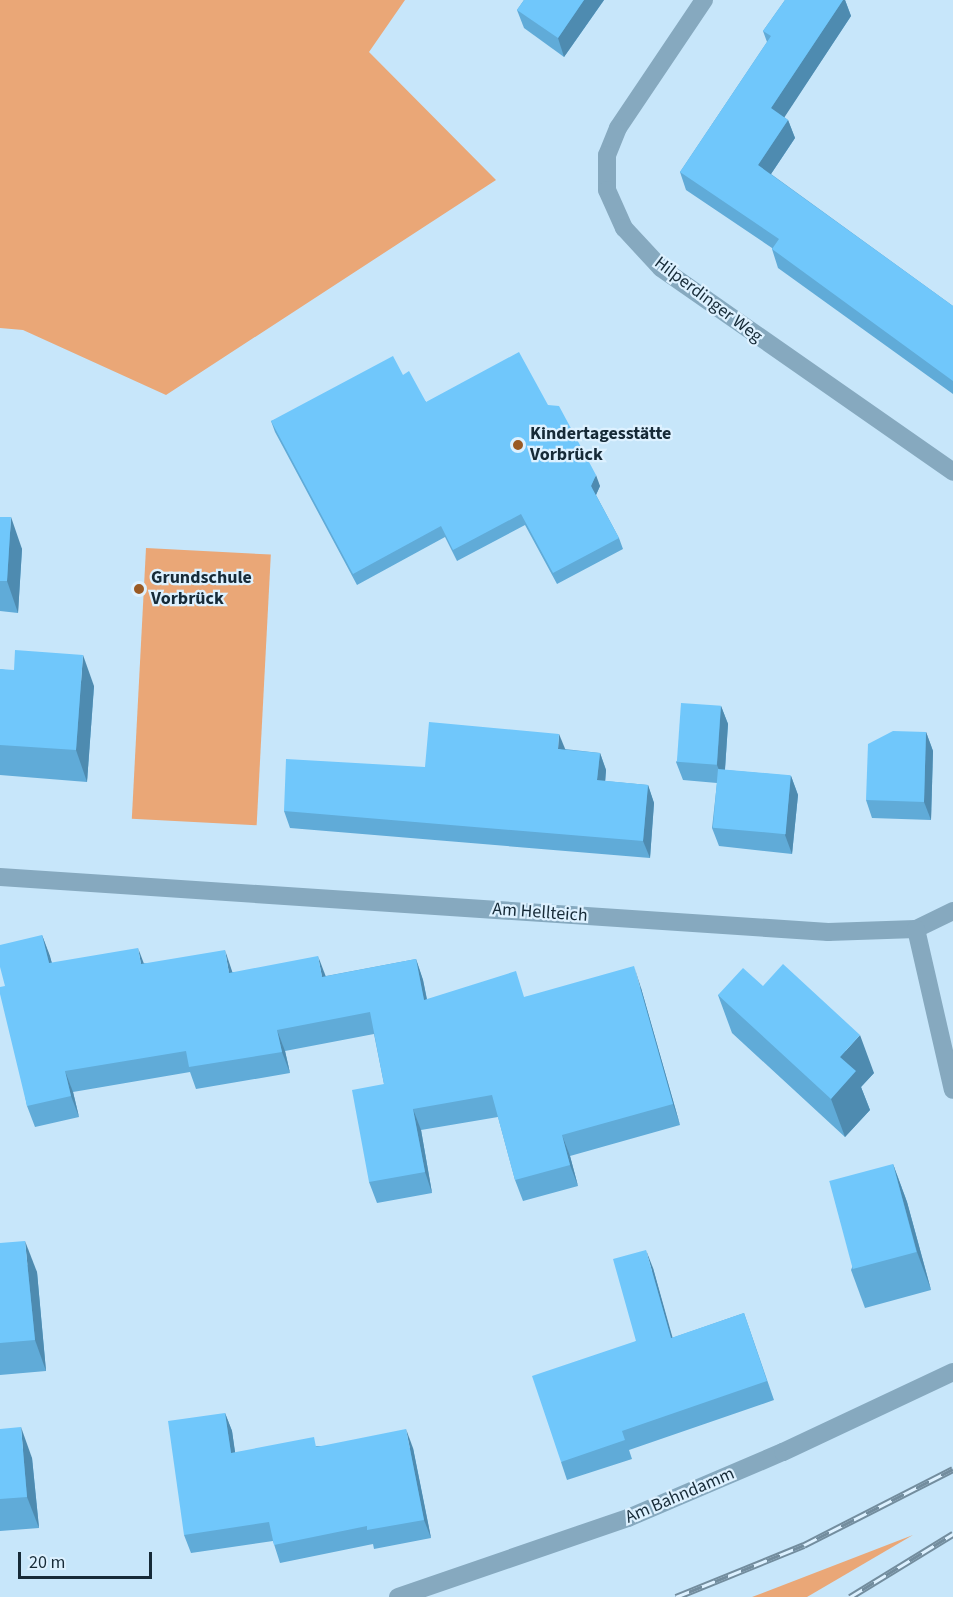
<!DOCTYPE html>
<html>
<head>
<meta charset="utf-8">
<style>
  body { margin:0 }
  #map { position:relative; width:953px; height:1597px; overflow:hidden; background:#c7e6fa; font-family:"Source Sans 3",sans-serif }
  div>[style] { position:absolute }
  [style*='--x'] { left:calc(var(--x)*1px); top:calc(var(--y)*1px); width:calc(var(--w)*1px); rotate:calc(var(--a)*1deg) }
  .green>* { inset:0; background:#eaa777; transform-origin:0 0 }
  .minor>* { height:18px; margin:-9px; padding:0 9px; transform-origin:9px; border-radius:9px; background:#86a9bf }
  .rail>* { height:7px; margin-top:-3.5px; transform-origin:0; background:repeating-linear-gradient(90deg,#ddf1ff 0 14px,#738d9e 0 28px); box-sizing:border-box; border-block:2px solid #738d9e }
  .wall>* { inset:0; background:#60abd8 }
  .shaded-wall>* { inset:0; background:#4e8bb0 }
  .building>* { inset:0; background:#70c7fb; transform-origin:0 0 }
  .dots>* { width:16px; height:16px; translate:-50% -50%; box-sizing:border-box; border:3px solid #ddf1ff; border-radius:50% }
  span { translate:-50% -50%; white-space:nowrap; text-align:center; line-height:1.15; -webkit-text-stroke:4.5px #ddf1ff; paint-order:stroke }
  .street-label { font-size:18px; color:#162a37 }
  .poi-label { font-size:18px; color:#162a37; font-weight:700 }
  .left { translate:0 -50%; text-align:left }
  .scale { position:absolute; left:18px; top:1552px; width:134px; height:27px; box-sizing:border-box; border:3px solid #162a37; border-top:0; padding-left:8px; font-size:18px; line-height:21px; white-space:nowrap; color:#162a37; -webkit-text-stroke:4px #ddf1ff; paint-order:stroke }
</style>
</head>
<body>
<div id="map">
  <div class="green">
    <div style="clip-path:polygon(0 0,405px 0,369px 52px,496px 180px,166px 395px,23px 330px,0 328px)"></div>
    <div style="left:146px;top:548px;width:125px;height:271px;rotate:3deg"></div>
    <div style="clip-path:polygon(913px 1535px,807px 1597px,752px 1597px)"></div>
  </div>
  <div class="minor">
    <div style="--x:704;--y:0;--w:154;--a:123.9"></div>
    <div style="--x:618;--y:128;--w:29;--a:112"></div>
    <div style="--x:607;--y:155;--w:35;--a:90"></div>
    <div style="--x:607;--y:190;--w:42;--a:65.9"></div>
    <div style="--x:624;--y:228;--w:54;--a:47.2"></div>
    <div style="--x:661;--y:268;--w:356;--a:34.9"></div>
    <div style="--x:0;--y:877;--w:830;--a:3.8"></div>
    <div style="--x:828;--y:932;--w:88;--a:-2"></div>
    <div style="--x:916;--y:929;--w:41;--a:-25.9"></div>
    <div style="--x:916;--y:929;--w:165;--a:77.1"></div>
    <div style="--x:398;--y:1597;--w:243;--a:-19"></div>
    <div style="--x:628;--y:1518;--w:168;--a:-23.1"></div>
    <div style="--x:783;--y:1452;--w:188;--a:-25.2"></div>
  </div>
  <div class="rail">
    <div style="--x:676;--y:1597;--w:138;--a:-22.1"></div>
    <div style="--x:804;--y:1545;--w:167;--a:-27"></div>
    <div style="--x:850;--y:1597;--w:121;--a:-31.5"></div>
  </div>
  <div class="wall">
    <div style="clip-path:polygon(524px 0,604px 0,564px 57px,524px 28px,517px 10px)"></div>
    <div style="clip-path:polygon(785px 0,845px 0,851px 16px,784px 117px,788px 120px,795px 138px,771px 174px,953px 306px,953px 394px,778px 268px,772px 249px,772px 248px,686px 190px,680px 172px,767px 42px,763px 31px)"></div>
    <div style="clip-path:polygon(403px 375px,426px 402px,548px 405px,600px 486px,596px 495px,619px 538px,623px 549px,557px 584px,525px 525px,457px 561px,445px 537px,357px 585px,275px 432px,271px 421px)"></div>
    <div style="clip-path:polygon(0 517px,22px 549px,18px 613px,0 611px)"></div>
    <div style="clip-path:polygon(0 669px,94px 686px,87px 782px,0 775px)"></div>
    <div style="clip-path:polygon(721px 706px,728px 724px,725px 770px,791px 776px,798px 795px,792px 854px,719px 846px,712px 828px,717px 783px,683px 780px,676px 762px)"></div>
    <div style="clip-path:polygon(926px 732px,933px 751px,931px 820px,872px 818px,866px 800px)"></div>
    <div style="clip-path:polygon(565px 749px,600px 753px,606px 770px,605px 781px,648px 785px,654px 803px,650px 858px,290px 828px,284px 811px,425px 767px)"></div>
    <div style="clip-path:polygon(42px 935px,52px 963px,143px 963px,233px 972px,326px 976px,416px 959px,423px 980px,427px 999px,525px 997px,641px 988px,680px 1125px,570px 1156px,578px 1186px,523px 1201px,515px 1180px,498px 1117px,421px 1130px,432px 1193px,377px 1203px,369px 1182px,384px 1084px,374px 1034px,285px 1051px,290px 1073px,196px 1089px,190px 1072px,73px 1092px,79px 1117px,35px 1127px,27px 1106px,5px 986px)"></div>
    <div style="clip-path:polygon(763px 986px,874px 1073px,861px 1087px,870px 1110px,845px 1137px,732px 1033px,718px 995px)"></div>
    <div style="clip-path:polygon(893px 1164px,907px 1202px,931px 1290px,865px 1308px,851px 1270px)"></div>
    <div style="clip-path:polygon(0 1243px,37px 1272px,46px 1371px,0 1375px)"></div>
    <div style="clip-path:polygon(653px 1268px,672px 1338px,744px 1313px,774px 1400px,629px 1450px,632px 1459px,567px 1480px,561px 1462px,636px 1341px)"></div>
    <div style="clip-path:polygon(225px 1413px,232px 1431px,235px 1453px,318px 1446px,413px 1448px,431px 1538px,374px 1549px,373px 1544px,280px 1563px,273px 1541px,191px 1553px,184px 1535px)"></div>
    <div style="clip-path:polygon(0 1429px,32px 1458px,39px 1528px,0 1531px)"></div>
  </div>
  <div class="shaded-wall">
    <div style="clip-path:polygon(584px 0,604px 0,564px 57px,558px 38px)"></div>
    <div style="clip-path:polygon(843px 0,845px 0,851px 16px,778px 127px,771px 108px)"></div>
    <div style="clip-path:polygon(788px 120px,795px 138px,765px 183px,758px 165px)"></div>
    <div style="clip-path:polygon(596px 475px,600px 486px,595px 497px,591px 486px)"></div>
    <div style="clip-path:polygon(11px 517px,22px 549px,18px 613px,7px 581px)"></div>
    <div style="clip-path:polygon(83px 655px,94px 686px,87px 782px,76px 750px)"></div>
    <div style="clip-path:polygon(721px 706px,728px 724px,724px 783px,717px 765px)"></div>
    <div style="clip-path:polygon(926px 732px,933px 751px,931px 820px,924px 802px)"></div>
    <div style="clip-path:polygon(559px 734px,566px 751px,558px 749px)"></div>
    <div style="clip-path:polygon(600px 753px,606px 770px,604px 798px,597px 780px)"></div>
    <div style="clip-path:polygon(791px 776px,798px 795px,792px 854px,785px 835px)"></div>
    <div style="clip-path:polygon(648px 785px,654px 803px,650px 858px,643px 841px)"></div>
    <div style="clip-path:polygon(42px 935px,50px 956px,57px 984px,49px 963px)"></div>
    <div style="clip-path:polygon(138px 948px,146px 969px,141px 964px)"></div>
    <div style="clip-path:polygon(225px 950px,232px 971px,236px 994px,229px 973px)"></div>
    <div style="clip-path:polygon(318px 956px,326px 977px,322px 977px)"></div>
    <div style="clip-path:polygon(416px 959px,423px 980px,431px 1021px,424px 1000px)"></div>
    <div style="clip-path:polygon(634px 966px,641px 988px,680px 1125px,673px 1104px)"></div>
    <div style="clip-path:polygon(277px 1030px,285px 1051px,290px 1073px,282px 1052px)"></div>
    <div style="clip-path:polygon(860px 1035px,874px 1073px,861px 1087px,870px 1110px,845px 1137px,831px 1099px,840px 1057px)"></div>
    <div style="clip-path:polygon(65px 1071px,73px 1092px,79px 1117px,71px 1096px)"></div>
    <div style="clip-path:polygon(413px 1109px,421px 1130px,432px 1193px,425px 1172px)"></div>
    <div style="clip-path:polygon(562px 1135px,570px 1156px,578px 1186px,570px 1165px)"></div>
    <div style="clip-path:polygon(893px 1164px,907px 1202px,931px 1290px,917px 1252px)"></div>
    <div style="clip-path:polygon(25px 1241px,37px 1272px,46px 1371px,35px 1340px)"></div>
    <div style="clip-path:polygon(646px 1250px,653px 1268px,678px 1357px,671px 1338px)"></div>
    <div style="clip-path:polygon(225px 1413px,232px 1431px,238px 1472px,231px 1453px)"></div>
    <div style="clip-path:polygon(21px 1427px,32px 1458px,39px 1528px,27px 1497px)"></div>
    <div style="clip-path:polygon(406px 1429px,413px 1448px,431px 1538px,424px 1520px)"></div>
  </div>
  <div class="building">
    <div style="clip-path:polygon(524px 0,584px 0,558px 38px,517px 10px)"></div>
    <div style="clip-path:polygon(785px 0,843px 0,771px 108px,788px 120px,758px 165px,953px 306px,953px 381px,772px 249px,779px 239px,680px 172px,771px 36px,763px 31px)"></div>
    <div style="clip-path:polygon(519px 352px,548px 405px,559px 406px,596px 475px,591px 486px,619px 538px,553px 573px,521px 514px,453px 550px,441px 526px,353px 574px,271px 421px,393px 356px,403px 375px,409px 371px,426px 402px)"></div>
    <div style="clip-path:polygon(0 517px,11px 517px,7px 581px,0 581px)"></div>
    <div style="clip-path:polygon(15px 650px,83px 655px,76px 750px,0 745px,0 669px,14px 670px)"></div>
    <div style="left:681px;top:703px;width:40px;height:59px;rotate:4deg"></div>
    <div style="clip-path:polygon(429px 722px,559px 734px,558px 749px,600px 753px,597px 780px,648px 785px,643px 841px,284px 811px,286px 759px,425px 767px)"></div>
    <div style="clip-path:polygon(893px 731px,926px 732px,924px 802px,866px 800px,868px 744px)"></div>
    <div style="left:718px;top:769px;width:73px;height:59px;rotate:5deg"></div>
    <div style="clip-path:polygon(42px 935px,49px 963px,138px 948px,141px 964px,225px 950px,229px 973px,318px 956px,322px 977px,416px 959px,424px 1000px,516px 971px,524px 997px,634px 966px,673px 1104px,562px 1135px,570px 1165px,515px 1180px,492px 1095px,413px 1109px,425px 1172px,369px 1182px,352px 1090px,384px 1084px,370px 1012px,277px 1030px,282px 1052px,189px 1067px,186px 1051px,65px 1071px,71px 1096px,27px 1106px,0 994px,0 987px,5px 986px,0 967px,0 945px)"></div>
    <div style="clip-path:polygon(783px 964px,860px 1035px,840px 1057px,856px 1071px,831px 1099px,718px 995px,743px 968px,763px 986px)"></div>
    <div style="left:893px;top:1164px;width:91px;height:66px;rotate:75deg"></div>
    <div style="clip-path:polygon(25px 1241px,35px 1340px,0 1343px,0 1243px)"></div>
    <div style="clip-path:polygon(646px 1250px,671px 1338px,744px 1313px,767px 1381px,622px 1431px,625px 1440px,561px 1462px,532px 1376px,636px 1341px,613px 1259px)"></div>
    <div style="clip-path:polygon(225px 1413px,231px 1453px,314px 1437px,316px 1447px,406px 1429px,424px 1520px,367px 1530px,367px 1526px,274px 1545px,269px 1522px,184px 1535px,168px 1421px)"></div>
    <div style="clip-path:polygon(21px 1427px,27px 1497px,0 1499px,0 1429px)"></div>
  </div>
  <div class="dots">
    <div style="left:518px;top:445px;background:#9a5a24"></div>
    <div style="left:139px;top:589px;background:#9a5a24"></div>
  </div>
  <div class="street-label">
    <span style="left:708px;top:300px;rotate:37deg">Hilperdinger Weg</span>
    <span style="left:540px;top:913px;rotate:4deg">Am Hellteich</span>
    <span style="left:680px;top:1496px;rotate:-23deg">Am Bahndamm</span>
  </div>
  <div class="poi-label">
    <span class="left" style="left:530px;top:445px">Kindertagesstätte<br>Vorbrück</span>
    <span class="left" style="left:151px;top:589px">Grundschule<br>Vorbrück</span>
  </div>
  <div class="scale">20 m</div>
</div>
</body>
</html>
